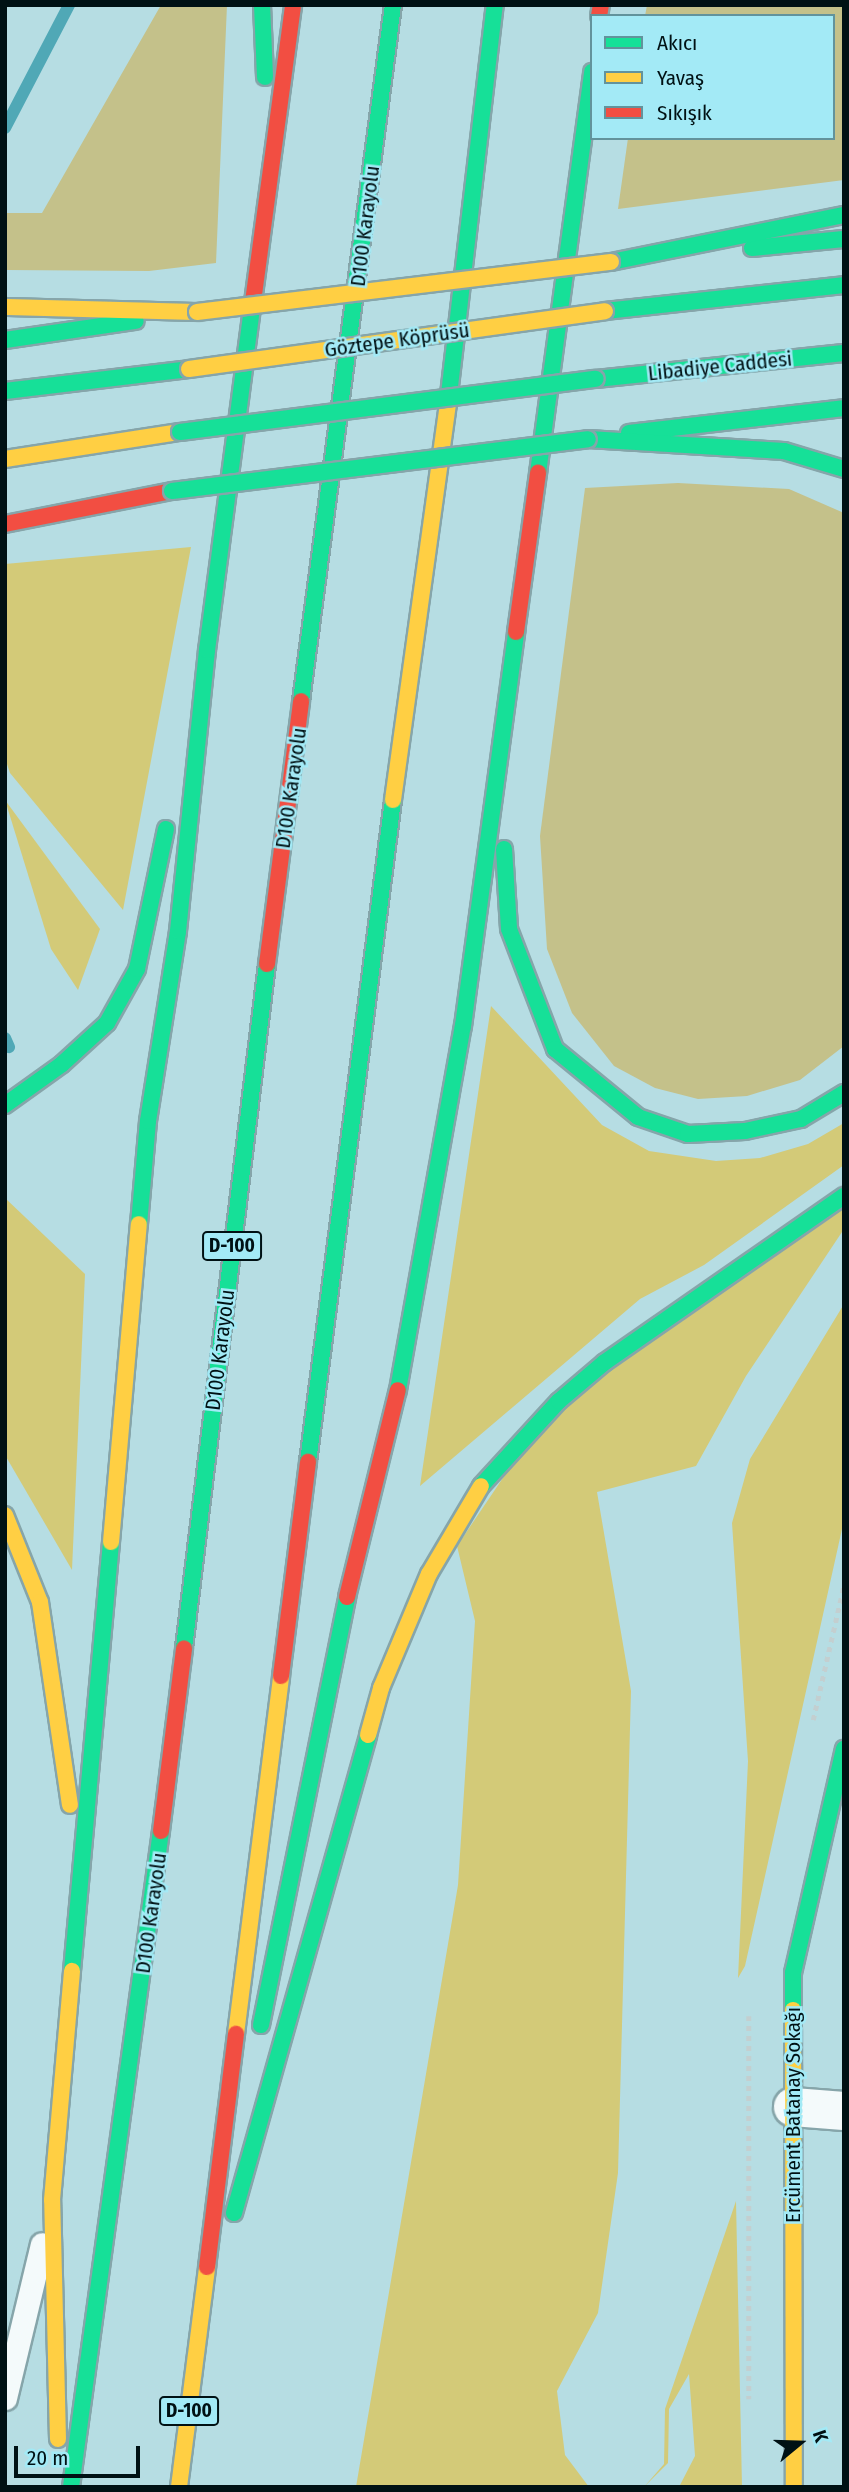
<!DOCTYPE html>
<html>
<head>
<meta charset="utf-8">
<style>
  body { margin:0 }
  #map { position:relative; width:849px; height:2492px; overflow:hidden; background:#b6dde3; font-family:"Fira Sans Condensed",sans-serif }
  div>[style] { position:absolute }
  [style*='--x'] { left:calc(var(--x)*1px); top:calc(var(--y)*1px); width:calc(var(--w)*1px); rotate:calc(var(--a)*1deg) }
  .green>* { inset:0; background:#d3ca78 }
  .forest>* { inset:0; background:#c4c18a }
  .stream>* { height:12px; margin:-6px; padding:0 6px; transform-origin:6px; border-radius:6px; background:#50a8b6 }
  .path>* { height:4.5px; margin-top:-2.25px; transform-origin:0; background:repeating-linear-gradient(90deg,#c3cfd0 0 5px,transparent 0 10px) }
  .roads { filter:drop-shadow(2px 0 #86a5aa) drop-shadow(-2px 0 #86a5aa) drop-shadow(0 2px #86a5aa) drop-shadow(0 -2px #86a5aa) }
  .lane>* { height:23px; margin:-11.5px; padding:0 11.5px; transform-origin:11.5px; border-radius:11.5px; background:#f4fafb }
  .street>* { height:38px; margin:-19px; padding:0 19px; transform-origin:19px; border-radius:19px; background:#f4fafb }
  .fast>* { height:16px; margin:-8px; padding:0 8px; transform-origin:8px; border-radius:8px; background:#16e098 }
  .slow>* { height:16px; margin:-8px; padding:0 8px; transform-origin:8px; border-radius:8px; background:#ffcf43 }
  .jam>* { height:16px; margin:-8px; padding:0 8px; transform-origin:8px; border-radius:8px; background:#f24e42 }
  .bridges { filter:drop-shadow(2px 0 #86a5aa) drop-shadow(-2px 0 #86a5aa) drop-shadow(0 2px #86a5aa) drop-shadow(0 -2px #86a5aa) }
  .fast-bridge>* { height:16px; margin:-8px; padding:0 8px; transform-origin:8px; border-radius:8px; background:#16e098 }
  .slow-bridge>* { height:16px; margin:-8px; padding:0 8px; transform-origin:8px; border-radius:8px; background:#ffcf43 }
  span { translate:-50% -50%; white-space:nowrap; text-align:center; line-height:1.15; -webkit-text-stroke:5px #a3eaf6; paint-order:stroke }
  .shield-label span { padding:2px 5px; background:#a3eaf6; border:2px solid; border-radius:5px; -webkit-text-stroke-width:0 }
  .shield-label { font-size:19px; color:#001114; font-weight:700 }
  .street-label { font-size:21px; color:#001114 }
  .frame { position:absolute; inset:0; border:7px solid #001114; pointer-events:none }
  .legend { position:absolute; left:590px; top:14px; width:245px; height:126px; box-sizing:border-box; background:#a3eaf6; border:2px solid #62939c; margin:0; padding:9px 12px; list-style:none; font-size:21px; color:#001114 }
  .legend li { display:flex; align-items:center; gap:14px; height:35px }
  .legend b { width:35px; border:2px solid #62939c }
  .north { position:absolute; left:765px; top:2408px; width:70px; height:70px; -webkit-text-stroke:5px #a3eaf6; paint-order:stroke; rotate:71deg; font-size:19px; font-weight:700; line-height:28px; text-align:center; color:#001114 }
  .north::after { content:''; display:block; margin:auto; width:24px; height:32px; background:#001114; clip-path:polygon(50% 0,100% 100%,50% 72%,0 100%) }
  .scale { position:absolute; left:14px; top:2446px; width:126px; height:32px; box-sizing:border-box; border:4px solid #001114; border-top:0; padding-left:9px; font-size:21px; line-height:24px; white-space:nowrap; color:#001114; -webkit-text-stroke:5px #a3eaf6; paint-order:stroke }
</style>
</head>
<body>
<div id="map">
  <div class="green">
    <div style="clip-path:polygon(191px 547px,123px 910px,10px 773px,5px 758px,5px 564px)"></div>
    <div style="clip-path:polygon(5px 800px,100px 929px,78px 990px,51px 949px)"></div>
    <div style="clip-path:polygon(491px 1006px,602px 1125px,649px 1151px,716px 1161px,760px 1158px,808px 1144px,844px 1123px,844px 1165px,704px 1265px,640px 1299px,420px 1486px)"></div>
    <div style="clip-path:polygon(5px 1198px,85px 1274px,72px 1570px,5px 1455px)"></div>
    <div style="clip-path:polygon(844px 1199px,844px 1229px,746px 1376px,696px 1466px,597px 1492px,631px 1691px,618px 2173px,598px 2313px,557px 2391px,565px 2455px,589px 2487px,356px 2487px,458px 1885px,475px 1621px,457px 1546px,513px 1463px,575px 1396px)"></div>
    <div style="clip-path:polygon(844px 1304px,844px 1520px,745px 1966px,738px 1978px,748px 1761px,732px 1523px,750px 1459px)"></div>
    <div style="clip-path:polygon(736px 2201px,742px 2487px,679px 2487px,695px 2456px,689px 2374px,669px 2409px,668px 2463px,644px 2487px,664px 2464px,665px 2409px)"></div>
  </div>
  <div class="forest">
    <div style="clip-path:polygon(161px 5px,227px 5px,216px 263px,149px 271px,5px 270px,5px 213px,42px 213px)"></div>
    <div style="clip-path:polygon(647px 5px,844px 5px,844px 180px,618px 209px,628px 138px,833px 138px,833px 16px,645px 16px)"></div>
    <div style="clip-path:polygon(678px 483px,789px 489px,844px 513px,844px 1046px,800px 1080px,747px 1096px,698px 1099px,655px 1088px,614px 1066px,572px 1013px,547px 949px,540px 836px,585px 488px)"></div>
  </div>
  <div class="stream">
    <div style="--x:5;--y:128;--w:139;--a:-62.5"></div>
    <div style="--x:5;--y:1038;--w:10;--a:66"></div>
  </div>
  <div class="path">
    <div style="--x:813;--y:1720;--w:139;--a:-77.1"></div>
    <div style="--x:749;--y:2016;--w:383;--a:90"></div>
  </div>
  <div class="roads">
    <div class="lane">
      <div style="--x:5;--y:2398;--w:158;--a:-76.5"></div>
    </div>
    <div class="street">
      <div style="--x:793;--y:2107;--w:51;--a:4.5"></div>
    </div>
    <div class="fast">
      <div style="--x:262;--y:5;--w:72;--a:87.6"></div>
      <div style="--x:752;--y:248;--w:92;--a:-5.6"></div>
      <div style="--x:611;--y:262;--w:238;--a:-11.4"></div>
      <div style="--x:605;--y:311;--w:240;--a:-6.2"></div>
      <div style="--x:5;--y:340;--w:132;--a:-8.3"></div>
      <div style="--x:596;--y:379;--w:249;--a:-6"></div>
      <div style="--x:5;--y:391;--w:185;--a:-6.8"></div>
      <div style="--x:448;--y:403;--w:401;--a:-83.3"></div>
      <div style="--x:629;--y:433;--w:216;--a:-6.6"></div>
      <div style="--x:588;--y:439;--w:196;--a:3.5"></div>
      <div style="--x:784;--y:451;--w:63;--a:16.7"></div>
      <div style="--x:538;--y:473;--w:405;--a:-82.3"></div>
      <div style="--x:301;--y:701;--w:702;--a:-82.47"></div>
      <div style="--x:504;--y:849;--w:80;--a:86.4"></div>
      <div style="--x:509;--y:929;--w:129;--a:69"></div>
      <div style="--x:555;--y:1049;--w:107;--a:39.3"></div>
      <div style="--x:638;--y:1117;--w:53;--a:18.8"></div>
      <div style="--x:688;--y:1134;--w:57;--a:-3"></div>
      <div style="--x:745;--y:1131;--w:57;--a:-12.1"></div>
      <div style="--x:801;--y:1119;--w:50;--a:-31.2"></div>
      <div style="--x:5;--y:1105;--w:70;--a:-35.7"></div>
      <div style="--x:62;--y:1064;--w:61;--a:-42.3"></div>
      <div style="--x:107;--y:1023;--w:62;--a:-60.9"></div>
      <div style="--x:137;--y:969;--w:143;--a:-78.3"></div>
      <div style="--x:139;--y:1224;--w:103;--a:-85"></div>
      <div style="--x:148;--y:1121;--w:192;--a:-81"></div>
      <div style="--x:178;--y:931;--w:282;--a:-84.1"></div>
      <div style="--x:207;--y:650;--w:351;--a:-82.5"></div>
      <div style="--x:398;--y:1390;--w:370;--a:-79.9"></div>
      <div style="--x:463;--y:1026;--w:398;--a:-82.3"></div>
      <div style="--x:308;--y:1462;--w:667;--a:-82.68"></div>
      <div style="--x:481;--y:1486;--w:115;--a:-47.5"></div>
      <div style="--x:559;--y:1401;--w:60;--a:-40.3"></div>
      <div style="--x:605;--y:1362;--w:291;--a:-34.8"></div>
      <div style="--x:184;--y:1648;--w:689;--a:-83.08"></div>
      <div style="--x:72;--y:1971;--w:431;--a:-84.8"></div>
      <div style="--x:793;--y:2010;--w:37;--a:-90"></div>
      <div style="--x:793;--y:1973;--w:230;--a:-77.2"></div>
      <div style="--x:261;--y:2025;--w:437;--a:-78.6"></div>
      <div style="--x:234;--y:2213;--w:496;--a:-74.3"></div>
      <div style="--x:71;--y:2487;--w:662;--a:-82.19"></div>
    </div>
    <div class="slow">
      <div style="--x:5;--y:307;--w:192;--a:1.5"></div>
      <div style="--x:5;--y:459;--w:177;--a:-8.8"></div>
      <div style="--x:393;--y:800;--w:401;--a:-82.1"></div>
      <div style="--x:5;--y:1515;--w:94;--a:68.1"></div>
      <div style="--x:40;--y:1602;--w:205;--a:81.6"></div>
      <div style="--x:111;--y:1542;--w:319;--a:-85"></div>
      <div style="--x:368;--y:1735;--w:49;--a:-74.5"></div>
      <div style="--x:381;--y:1688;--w:124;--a:-67.2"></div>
      <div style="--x:429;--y:1574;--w:102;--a:-59.4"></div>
      <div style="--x:793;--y:2010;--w:477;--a:89.9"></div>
      <div style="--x:236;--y:2034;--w:361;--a:-82.8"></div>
      <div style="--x:58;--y:2439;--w:239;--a:-91.4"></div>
      <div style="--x:52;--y:2200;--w:230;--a:-85"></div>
      <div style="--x:179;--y:2487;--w:222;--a:-82.7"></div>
    </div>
    <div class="jam">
      <div style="--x:599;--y:16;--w:11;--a:-80"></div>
      <div style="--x:253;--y:302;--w:300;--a:-82.3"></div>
      <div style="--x:5;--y:524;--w:170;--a:-11.2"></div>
      <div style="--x:516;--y:632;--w:161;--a:-82.1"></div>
      <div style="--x:267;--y:964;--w:265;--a:-82.6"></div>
      <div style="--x:347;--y:1597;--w:213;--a:-76.2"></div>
      <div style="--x:281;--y:1676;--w:216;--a:-82.8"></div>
      <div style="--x:161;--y:1831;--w:184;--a:-82.8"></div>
      <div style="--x:207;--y:2267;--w:235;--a:-82.9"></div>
    </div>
  </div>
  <div class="bridges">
    <div class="fast-bridge">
      <div style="--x:180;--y:432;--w:419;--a:-7.3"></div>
      <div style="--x:172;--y:491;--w:419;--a:-7.1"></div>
    </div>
    <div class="slow-bridge">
      <div style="--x:197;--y:312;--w:417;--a:-6.9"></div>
      <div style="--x:189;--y:369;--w:420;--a:-7.9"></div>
    </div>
  </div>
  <div class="shield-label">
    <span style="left:232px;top:1246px">D-100</span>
    <span style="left:189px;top:2411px">D-100</span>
  </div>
  <div class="street-label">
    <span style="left:365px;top:226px;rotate:-83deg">D100 Karayolu</span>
    <span style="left:397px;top:340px;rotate:-8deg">Göztepe Köprüsü</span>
    <span style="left:720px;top:366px;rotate:-6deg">Libadiye Caddesi</span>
    <span style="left:291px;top:788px;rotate:-82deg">D100 Karayolu</span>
    <span style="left:220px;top:1350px;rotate:-83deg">D100 Karayolu</span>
    <span style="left:151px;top:1913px;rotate:-82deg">D100 Karayolu</span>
    <span style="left:793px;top:2115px;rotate:-90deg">Ercüment Batanay Sokağı</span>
  </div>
  <div class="frame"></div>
  <ul class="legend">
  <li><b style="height:9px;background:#16e098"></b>Akıcı</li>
  <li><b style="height:9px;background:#ffcf43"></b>Yavaş</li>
  <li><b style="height:9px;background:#f24e42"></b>Sıkışık</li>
  </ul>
  <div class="north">K</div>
  <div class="scale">20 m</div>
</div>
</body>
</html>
